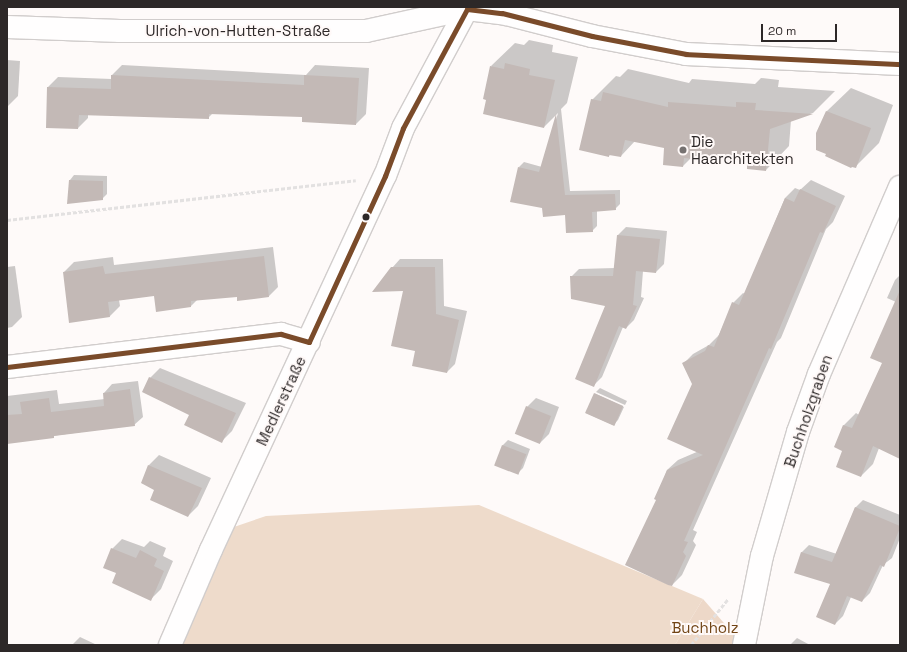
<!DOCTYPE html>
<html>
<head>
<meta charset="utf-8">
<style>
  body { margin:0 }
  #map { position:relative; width:907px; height:652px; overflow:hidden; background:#fefaf9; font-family:"Space Grotesk",sans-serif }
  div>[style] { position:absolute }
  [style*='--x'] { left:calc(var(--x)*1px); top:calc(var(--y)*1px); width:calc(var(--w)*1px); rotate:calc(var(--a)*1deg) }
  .green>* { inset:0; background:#eedbcb }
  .forest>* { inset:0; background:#edd8c8 }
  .shadow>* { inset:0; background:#0003 }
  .building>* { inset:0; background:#c3b9b6; transform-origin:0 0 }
  .path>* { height:2.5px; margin-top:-1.25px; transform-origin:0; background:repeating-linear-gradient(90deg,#e3e1e1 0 4px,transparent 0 6px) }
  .roads { filter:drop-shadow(1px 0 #d1cdcc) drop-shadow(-1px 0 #d1cdcc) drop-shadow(0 1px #d1cdcc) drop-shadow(0 -1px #d1cdcc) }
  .minor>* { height:22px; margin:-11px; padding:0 11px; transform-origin:11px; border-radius:11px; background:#fffefe }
  .bus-1>* { height:5px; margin:-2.5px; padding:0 2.5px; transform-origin:2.5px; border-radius:2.5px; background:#7a4b2a }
  .dots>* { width:11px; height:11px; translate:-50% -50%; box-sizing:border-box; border:2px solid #fff9f8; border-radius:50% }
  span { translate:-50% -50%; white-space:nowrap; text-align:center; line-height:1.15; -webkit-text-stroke:4px #fff9f8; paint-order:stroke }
  .street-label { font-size:15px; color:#2d2828 }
  .poi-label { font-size:15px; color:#2d2828 }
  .left { translate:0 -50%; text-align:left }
  .park-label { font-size:15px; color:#714415 }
  .frame { position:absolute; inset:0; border:8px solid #2d2828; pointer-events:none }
  .scale { position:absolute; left:761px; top:24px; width:76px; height:18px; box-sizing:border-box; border:2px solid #2d2828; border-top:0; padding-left:5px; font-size:12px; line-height:14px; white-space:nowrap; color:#2d2828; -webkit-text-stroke:3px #fff9f8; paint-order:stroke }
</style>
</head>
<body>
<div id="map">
  <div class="green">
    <div style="clip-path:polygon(479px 505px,703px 599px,675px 645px,179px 645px,231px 528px,266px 516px)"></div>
  </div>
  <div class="forest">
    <div style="clip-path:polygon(703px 599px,737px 638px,735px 645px,675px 645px)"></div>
  </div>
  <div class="shadow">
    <div style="clip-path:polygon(529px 40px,553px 45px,552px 52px,578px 57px,567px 103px,561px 109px,570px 191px,620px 190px,620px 204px,615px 209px,597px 211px,597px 226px,592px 231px,566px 214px,543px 207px,519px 167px,524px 162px,542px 167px,558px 113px,544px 127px,491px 66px,515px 43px,524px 45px)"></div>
    <div style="clip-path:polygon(7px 60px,20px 61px,18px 96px,8px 106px)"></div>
    <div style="clip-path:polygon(122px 65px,306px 75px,315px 65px,369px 68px,366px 114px,356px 124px,303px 116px,213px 113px,208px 118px,88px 114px,88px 118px,78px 128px,48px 87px,58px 77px,112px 79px,112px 75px)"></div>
    <div style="clip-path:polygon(628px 69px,689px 83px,692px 79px,755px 84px,761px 78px,779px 80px,778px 87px,835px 91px,813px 113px,791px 120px,789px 146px,766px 170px,748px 160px,707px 156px,705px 159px,691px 158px,683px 166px,665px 147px,635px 141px,621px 156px,611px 154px,609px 156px,592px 100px,616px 76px,620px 77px)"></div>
    <div style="clip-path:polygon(851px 88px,893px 105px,879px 143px,855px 167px,817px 133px,827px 111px)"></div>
    <div style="clip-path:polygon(74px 175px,107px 176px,107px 194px,102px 199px,68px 203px,70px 180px)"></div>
    <div style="clip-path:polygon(811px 180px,845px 196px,833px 222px,826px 229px,781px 338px,777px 342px,693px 530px,697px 532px,693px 541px,696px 545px,682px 575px,672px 585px,657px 499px,667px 470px,678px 460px,699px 451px,693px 384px,683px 364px,693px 354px,709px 345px,719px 335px,733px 303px,743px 293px,745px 294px,785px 198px,795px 188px,800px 190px)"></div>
    <div style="clip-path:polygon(626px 227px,667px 231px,664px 264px,656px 272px,643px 271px,641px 297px,644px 298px,634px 320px,626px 328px,623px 327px,602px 377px,594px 385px,606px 305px,571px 277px,579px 269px,615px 268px,618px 235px)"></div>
    <div style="clip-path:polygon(273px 247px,278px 287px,268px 297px,238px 296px,198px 299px,191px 306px,155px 295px,119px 300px,120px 306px,110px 316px,70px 322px,64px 272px,74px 262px,113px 257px,114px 265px)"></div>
    <div style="clip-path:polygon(400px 259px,443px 259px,444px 306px,467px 311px,455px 364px,447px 372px,416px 350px,404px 290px,392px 268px)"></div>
    <div style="clip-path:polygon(15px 266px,22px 317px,12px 327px,7px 328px,7px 267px)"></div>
    <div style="clip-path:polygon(900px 275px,900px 458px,879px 448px,873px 464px,861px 476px,844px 450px,835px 447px,844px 425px,856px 413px,859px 415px,883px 362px,896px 302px,887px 298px,895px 280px)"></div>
    <div style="clip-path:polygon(160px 368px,246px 403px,232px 431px,222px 441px,150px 378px)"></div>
    <div style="clip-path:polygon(138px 381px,143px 417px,134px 425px,7px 442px,7px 396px,57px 390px,59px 404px,105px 399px,104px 393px,112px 384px)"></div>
    <div style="clip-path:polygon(600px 388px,627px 401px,625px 405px,596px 392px)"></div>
    <div style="clip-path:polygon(596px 393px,596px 394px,624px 407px,618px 420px,613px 425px,586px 413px)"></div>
    <div style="clip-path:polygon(536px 398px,559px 407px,549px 434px,540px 443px,527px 407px)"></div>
    <div style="clip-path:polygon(508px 440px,530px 449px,523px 468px,518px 473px,496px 465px,503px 445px)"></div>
    <div style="clip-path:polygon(159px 455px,211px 478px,198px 506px,188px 516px,155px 489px,142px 483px,149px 465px)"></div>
    <div style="clip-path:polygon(863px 500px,900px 515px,900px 538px,892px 558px,883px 565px,870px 593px,862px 601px,851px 597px,843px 616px,835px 624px,831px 583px,801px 553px,809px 545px,837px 554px,855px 508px)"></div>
    <div style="clip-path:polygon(122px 539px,144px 547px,150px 541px,166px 548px,163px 556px,173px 561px,161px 589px,151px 599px,117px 573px,112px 549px)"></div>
    <div style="clip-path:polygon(80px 637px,97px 645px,72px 645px)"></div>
    <div style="clip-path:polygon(797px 638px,810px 645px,790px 645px)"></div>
  </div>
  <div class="building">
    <div style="clip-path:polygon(505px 63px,530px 69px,529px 75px,555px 80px,544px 128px,483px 114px,486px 100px,483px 99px,490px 66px,504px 69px)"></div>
    <div style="clip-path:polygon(111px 75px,304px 85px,304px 75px,359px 78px,356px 125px,302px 122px,302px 117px,209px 114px,209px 119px,79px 115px,78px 129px,46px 128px,47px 87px,111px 89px)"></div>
    <div style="clip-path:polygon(603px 92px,668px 107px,668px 102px,736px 107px,736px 102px,756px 103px,755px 110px,813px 114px,770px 129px,766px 171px,747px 169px,747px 161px,705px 157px,705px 160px,684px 158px,683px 167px,663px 165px,664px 148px,625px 140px,621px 157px,609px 155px,609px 157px,579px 150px,591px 99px,601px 101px)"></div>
    <div style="clip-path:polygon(826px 111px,871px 128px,856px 168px,852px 167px,851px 168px,825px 156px,826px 154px,816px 150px,816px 133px)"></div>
    <div style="clip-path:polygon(556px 114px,565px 195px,615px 194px,616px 210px,592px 212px,593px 232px,566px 233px,565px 215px,543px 217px,542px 208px,510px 202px,518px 167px,539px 172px)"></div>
    <div style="clip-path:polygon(69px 180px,103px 181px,103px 200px,67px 204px)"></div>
    <div style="clip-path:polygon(800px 189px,836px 206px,823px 233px,820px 232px,771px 349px,769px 348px,684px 541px,688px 542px,683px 552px,686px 556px,672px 586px,668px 585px,625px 565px,656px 500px,654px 499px,667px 470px,703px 455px,667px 439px,692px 384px,682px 363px,705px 351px,708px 345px,714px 347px,732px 302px,739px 305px,785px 198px,794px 202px)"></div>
    <div style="clip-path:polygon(617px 235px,660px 239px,656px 273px,636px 271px,633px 305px,637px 306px,626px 329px,619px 326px,594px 387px,575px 379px,605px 306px,571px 299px,570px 276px,613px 276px)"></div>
    <div style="clip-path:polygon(264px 256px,269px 297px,237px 301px,237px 297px,191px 301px,191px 307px,156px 312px,154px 296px,108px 302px,110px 317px,69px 323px,63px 272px,103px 266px,105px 274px)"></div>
    <div style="clip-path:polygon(391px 267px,435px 267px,436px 314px,459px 320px,447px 373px,412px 366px,415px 351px,391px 346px,403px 291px,372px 292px)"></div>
    <div style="clip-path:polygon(900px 290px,900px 459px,873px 446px,861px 477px,836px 467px,842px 451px,834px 447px,843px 425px,852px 428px,882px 363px,870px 358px)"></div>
    <div style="clip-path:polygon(149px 377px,236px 413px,222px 443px,184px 425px,189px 415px,142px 392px)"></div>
    <div style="clip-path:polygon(130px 389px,135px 426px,54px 436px,54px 438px,7px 444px,7px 415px,22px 414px,20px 402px,49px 398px,51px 412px,104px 406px,103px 393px)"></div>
    <div style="left:594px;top:393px;width:32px;height:22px;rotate:24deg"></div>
    <div style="left:526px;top:406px;width:27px;height:30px;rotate:22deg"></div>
    <div style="left:502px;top:445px;width:26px;height:22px;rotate:21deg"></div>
    <div style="clip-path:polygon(148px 465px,202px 488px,188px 517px,150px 500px,154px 490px,141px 483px)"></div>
    <div style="clip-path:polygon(855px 507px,900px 526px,900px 528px,884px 567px,880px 565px,862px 602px,847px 596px,835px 625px,816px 617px,830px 584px,794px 573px,801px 552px,832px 562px)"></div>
    <div style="clip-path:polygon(111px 548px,136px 558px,140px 550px,157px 559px,154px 566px,164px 571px,151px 601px,112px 583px,116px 573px,103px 568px)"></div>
  </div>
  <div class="path">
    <div style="--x:7;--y:220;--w:351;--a:-6.5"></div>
    <div style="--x:691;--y:645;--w:59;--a:-51.2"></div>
  </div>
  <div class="roads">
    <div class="minor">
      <div style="--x:7;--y:27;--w:113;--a:2"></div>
      <div style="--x:120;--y:31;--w:246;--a:0"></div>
      <div style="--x:366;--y:31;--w:103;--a:-12.3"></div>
      <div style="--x:467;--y:9;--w:35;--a:7"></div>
      <div style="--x:502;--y:13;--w:93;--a:14.3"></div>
      <div style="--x:592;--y:36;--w:96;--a:10.8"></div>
      <div style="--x:686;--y:54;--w:214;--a:2.7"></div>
      <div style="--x:7;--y:367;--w:276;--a:-6.9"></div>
      <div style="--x:281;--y:334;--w:29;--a:16"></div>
      <div style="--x:170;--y:645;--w:103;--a:-66.7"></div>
      <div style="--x:211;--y:550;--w:412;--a:-65.1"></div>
      <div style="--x:385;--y:176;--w:51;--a:-69.4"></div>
      <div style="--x:403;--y:128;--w:137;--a:-61.8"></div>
      <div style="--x:744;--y:645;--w:91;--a:-78.6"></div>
      <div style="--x:762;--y:556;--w:129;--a:-73.8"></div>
      <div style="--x:798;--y:432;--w:62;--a:-70.1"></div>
      <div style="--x:819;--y:374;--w:204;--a:-66.6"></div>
    </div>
  </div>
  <div class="bus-1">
    <div style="--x:467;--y:9;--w:35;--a:7"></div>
    <div style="--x:502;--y:13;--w:93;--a:14.3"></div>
    <div style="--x:592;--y:36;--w:96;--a:10.8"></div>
    <div style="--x:686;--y:54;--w:214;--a:2.7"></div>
    <div style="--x:309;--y:342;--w:183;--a:-65.4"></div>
    <div style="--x:385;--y:176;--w:51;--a:-69.4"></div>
    <div style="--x:403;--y:128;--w:135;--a:-61.7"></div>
    <div style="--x:7;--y:367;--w:276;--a:-6.9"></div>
    <div style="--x:281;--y:334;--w:29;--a:16"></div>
  </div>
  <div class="dots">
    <div style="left:683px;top:150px;background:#767271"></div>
    <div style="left:366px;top:217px;background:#2d2828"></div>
  </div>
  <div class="street-label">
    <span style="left:238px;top:31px">Ulrich-von-Hutten-Straße</span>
    <span style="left:281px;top:401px;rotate:-65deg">Medlerstraße</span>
    <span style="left:808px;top:411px;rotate:-71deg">Buchholzgraben</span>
  </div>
  <div class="poi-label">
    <span class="left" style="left:691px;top:150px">Die<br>Haarchitekten</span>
  </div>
  <div class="park-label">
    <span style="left:705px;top:628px">Buchholz</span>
  </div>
  <div class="frame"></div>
  <div class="scale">20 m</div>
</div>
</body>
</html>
